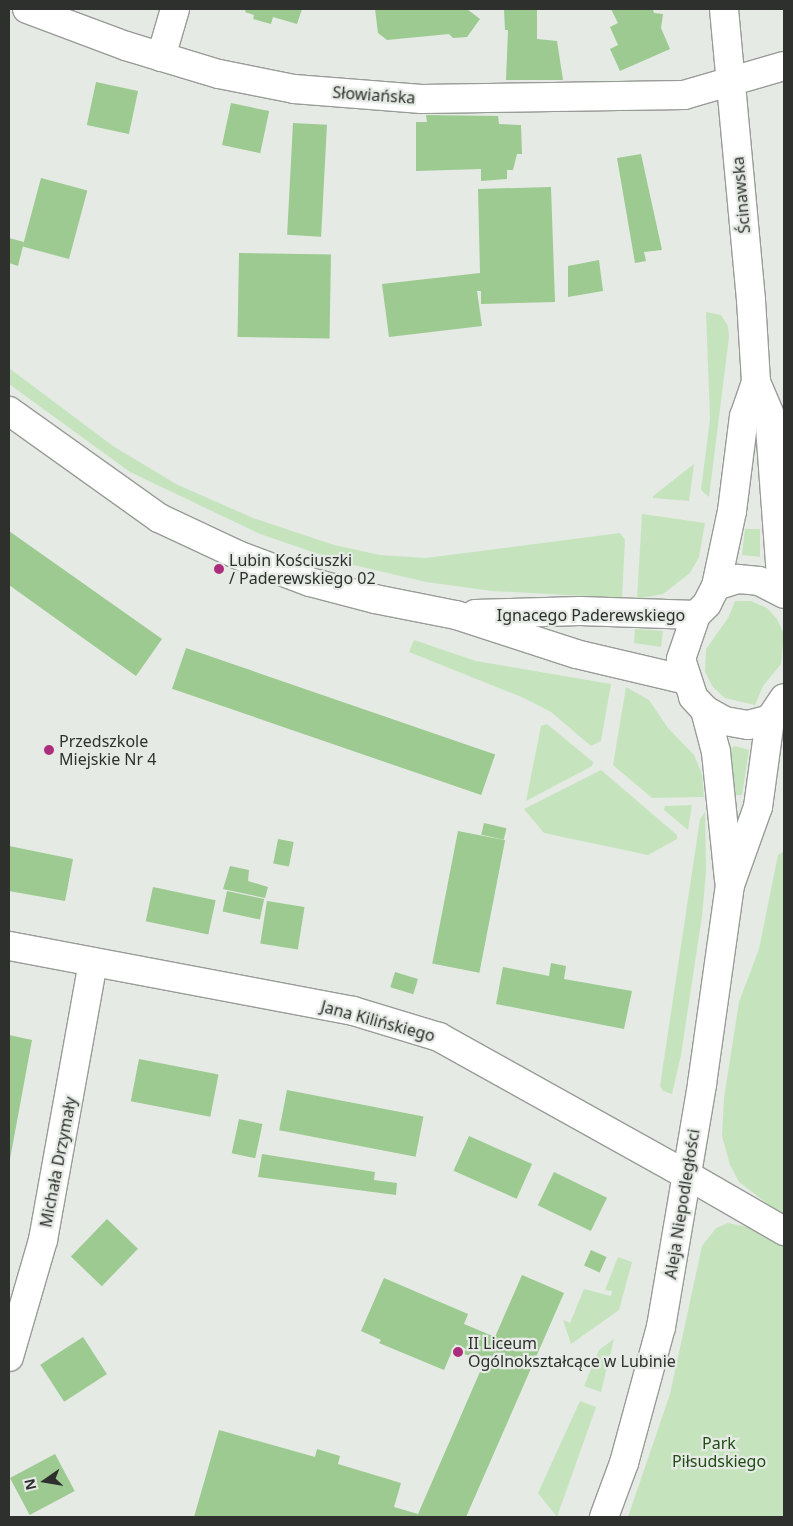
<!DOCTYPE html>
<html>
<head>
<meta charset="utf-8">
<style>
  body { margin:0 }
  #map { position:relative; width:793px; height:1526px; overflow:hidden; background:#e5eae4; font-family:"Noto Sans",sans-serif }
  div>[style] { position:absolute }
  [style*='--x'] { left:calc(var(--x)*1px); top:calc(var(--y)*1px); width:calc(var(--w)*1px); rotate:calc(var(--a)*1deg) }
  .green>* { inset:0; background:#c5e4bd }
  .building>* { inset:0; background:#9cca90; transform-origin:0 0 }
  .roads { filter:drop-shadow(1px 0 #989c97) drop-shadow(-1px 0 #989c97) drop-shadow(0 1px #989c97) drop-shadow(0 -1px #989c97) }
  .minor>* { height:28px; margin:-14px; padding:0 14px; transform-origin:14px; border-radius:14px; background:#fff }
  .tertiary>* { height:28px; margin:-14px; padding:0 14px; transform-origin:14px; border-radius:14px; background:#fff }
  .secondary>* { height:28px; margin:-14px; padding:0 14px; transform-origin:14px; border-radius:14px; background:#fff }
  .dots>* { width:14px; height:14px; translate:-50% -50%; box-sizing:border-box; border:2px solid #e5eae4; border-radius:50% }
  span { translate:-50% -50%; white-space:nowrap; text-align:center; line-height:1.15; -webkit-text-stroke:4.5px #e5eae4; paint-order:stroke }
  .street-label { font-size:16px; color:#2e302e }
  .poi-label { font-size:16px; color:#2e302e }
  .left { translate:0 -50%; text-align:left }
  .park-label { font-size:16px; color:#1f4c13 }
  .frame { position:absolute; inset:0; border:10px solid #2e302e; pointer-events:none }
  .north { position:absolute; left:20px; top:1456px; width:50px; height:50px; -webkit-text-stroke:4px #e5eae4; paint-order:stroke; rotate:257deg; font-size:14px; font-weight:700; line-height:20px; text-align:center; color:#2e302e }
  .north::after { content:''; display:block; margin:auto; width:18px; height:22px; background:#2e302e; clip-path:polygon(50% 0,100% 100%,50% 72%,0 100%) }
</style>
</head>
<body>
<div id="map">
  <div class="green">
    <div style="clip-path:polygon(706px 312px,721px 315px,728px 326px,729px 337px,709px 497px,701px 490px,710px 419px)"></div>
    <div style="clip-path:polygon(9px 368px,113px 446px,176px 484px,253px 518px,334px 545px,380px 555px,426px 558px,620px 533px,625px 540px,622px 598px,492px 591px,426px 582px,345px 563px,260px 534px,130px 472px,9px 384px)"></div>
    <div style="clip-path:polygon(694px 464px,689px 501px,653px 498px,653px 496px)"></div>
    <div style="clip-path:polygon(642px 514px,705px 523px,699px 557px,690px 573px,663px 594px,637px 599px)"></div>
    <div style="clip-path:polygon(745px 529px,760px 529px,760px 557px,742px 555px)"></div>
    <div style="clip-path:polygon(735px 601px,751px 601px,767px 608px,777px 619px,784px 634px,781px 664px,763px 686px,755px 705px,725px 698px,713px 687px,705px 672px,706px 649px,728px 618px)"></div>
    <div style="clip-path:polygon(635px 629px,663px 631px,661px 647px,634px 643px)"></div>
    <div style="clip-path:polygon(414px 640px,476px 661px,611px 684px,601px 741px,591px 746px,551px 712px,524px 698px,409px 652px)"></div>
    <div style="clip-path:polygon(626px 687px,649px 700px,668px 728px,694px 755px,702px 774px,704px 797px,652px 798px,613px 765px)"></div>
    <div style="clip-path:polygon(547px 724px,593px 762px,592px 766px,526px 801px,541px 726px)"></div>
    <div style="clip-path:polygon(735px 746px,749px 750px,742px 795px,732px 795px,730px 749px)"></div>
    <div style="clip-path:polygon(601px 770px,677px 835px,677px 839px,648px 855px,544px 833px,524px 809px)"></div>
    <div style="clip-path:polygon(692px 805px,688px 830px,664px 810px,665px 806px)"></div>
    <div style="clip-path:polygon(705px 812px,706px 872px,702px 916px,681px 1055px,672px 1094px,663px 1091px,660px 1086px,700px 819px)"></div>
    <div style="clip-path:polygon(784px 851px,784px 1216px,739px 1182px,730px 1165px,722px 1136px,724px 1098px,739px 1002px,759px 949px,778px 855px)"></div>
    <div style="clip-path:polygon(728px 1223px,752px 1228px,784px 1247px,784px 1517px,628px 1517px,670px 1394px,702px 1246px,716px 1228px)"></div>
    <div style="clip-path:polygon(618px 1257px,632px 1262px,619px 1310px,571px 1344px,563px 1320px,570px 1323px,584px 1289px,611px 1296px,612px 1291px,605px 1290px)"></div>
    <div style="clip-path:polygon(614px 1339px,601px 1392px,584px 1386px,599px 1350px)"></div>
    <div style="clip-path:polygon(580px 1401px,596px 1407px,557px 1517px,538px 1493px)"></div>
  </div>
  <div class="building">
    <div style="clip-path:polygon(246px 9px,302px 9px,297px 24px,273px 17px,271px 24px,253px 19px,254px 15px,245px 12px)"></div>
    <div style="clip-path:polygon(375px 9px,467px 9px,480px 19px,467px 37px,453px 38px,449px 34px,387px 40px,378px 33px)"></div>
    <div style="clip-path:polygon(504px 9px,537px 9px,537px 39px,557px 41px,563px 80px,506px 80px,508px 30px,505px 30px)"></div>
    <div style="clip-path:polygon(611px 9px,653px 9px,654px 13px,663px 14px,661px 28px,670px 49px,620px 71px,610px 49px,618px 45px,610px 27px,618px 23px)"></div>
    <div style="left:96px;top:82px;width:43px;height:44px;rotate:12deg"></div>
    <div style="left:231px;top:103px;width:39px;height:43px;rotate:12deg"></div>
    <div style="clip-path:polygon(426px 115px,498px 116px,499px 124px,521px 125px,522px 154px,517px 154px,513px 170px,507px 170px,507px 179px,481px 181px,481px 169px,416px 171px,416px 122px,427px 122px)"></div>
    <div style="left:293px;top:123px;width:34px;height:112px;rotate:3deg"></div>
    <div style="clip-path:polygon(641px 154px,662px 250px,644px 252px,646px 261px,635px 263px,617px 158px)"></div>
    <div style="left:41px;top:178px;width:48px;height:71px;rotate:15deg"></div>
    <div style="clip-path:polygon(551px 187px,555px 302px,481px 304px,481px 291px,477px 291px,482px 326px,389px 337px,382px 284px,480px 273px,478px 189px)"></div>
    <div style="clip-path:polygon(9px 238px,24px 242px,18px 266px,9px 263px)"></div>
    <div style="left:239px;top:253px;width:92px;height:84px;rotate:1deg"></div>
    <div style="clip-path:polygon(599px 260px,603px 291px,568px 297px,568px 266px)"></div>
    <div style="clip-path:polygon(9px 531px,162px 639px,136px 676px,9px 585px)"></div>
    <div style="left:186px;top:648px;width:327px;height:43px;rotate:19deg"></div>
    <div style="left:484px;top:823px;width:23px;height:12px;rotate:13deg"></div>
    <div style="left:458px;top:831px;width:48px;height:135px;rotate:11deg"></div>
    <div style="left:278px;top:839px;width:16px;height:25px;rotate:11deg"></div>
    <div style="clip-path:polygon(9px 846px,73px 859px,65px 901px,9px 891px)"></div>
    <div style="clip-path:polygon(230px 866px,249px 870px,248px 881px,268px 887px,265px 898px,223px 889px)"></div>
    <div style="left:153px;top:887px;width:64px;height:35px;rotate:12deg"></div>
    <div style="left:227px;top:891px;width:38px;height:21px;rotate:12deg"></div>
    <div style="left:267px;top:901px;width:38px;height:43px;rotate:9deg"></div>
    <div style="clip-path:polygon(551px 963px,566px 966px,564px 979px,632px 991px,624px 1029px,496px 1004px,503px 967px,549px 976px)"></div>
    <div style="left:395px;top:972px;width:24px;height:16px;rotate:17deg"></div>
    <div style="clip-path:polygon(9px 1035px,32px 1040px,10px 1159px,9px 1159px)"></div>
    <div style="left:139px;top:1059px;width:81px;height:43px;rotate:11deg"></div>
    <div style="left:287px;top:1090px;width:139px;height:41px;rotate:11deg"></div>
    <div style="left:239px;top:1119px;width:24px;height:35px;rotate:12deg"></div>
    <div style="left:469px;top:1136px;width:69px;height:38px;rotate:24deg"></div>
    <div style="clip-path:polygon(262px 1154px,375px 1172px,374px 1180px,397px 1183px,396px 1195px,258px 1177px)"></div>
    <div style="left:554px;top:1172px;width:59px;height:37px;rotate:26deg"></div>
    <div style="left:107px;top:1219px;width:43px;height:52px;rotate:44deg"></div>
    <div style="left:591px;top:1250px;width:17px;height:17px;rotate:24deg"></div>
    <div style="clip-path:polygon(522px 1275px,564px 1293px,466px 1517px,194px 1517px,219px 1430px,315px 1457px,317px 1449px,340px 1456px,338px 1464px,401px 1483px,394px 1507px,418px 1514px,486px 1358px,474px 1353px,472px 1357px,464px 1354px,466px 1349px,455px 1344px,444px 1370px,379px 1343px,381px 1340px,361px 1331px,384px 1278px,468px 1314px,464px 1324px,495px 1337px)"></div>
    <div style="left:83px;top:1337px;width:44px;height:51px;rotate:57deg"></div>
    <div style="left:55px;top:1454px;width:42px;height:51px;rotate:62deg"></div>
  </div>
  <div class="roads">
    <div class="minor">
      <div style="--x:27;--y:9;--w:106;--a:20.5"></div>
      <div style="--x:126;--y:46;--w:97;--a:16.8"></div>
      <div style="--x:219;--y:74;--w:76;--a:11.3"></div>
      <div style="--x:294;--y:89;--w:128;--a:4.5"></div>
      <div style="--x:422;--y:99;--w:262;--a:-0.9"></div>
      <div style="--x:684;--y:95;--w:104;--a:-16.2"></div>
      <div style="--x:161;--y:57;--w:50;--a:-73.7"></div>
      <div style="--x:9;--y:946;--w:350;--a:10.7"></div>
      <div style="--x:353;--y:1011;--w:90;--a:16.8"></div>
      <div style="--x:439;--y:1037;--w:284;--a:29.1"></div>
      <div style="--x:9;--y:1357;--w:122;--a:-73.8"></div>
      <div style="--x:43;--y:1240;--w:281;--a:-79.8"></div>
    </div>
    <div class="tertiary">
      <div style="--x:9;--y:411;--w:184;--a:35.5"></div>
      <div style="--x:159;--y:518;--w:87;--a:25.1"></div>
      <div style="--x:238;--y:555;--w:77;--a:20.6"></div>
      <div style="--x:310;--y:582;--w:67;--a:14.7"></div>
      <div style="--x:375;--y:599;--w:83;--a:11.2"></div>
      <div style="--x:456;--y:615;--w:126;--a:18"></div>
      <div style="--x:576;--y:654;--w:113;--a:13.3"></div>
      <div style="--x:475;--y:614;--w:105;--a:-1.6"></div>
      <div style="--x:580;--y:611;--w:116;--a:2"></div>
      <div style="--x:687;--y:1175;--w:112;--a:30"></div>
    </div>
    <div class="secondary">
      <div style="--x:724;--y:9;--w:292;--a:84.7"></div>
      <div style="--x:751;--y:300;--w:82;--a:86.5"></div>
      <div style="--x:756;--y:382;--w:36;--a:109"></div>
      <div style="--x:744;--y:416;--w:96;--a:97.2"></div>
      <div style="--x:732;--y:511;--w:77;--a:102"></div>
      <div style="--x:716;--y:586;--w:20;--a:117"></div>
      <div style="--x:707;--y:604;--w:16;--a:135"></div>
      <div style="--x:696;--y:615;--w:46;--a:108.8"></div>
      <div style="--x:681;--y:659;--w:40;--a:72"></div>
      <div style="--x:693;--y:697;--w:18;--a:47"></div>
      <div style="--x:705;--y:710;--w:23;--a:29"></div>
      <div style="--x:725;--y:721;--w:23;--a:10"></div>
      <div style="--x:748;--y:725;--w:23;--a:-15"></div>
      <div style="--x:770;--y:719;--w:25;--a:-56"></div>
      <div style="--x:756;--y:382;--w:34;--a:67"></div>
      <div style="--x:769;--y:413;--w:179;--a:85.8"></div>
      <div style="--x:716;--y:586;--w:23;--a:-18"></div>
      <div style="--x:738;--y:579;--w:21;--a:5"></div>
      <div style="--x:759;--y:581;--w:28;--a:27"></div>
      <div style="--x:705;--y:710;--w:43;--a:75.3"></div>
      <div style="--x:716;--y:752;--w:128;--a:84.2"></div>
      <div style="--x:604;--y:1517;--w:58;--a:-69.7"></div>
      <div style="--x:624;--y:1463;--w:141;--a:-74.8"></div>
      <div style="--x:661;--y:1327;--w:246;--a:-80.4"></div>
      <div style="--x:702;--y:1084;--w:201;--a:-82"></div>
      <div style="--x:730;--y:885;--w:83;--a:-70.3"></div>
      <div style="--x:758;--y:807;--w:89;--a:-82.2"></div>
    </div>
  </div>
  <div class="dots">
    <div style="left:219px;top:569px;background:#ac2d7b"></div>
    <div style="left:49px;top:750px;background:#ac2d7b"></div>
    <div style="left:458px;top:1352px;background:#ac2d7b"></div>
  </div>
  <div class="street-label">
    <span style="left:374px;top:95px;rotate:4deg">Słowiańska</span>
    <span style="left:741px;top:195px;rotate:-95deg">Ścinawska</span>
    <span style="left:591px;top:615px">Ignacego Paderewskiego</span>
    <span style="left:378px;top:1021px;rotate:15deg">Jana Kilińskiego</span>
    <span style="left:58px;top:1162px;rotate:-79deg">Michała Drzymały</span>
    <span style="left:682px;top:1204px;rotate:-81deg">Aleja Niepodległości</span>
  </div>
  <div class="poi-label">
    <span class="left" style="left:229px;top:569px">Lubin Kościuszki<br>/ Paderewskiego 02</span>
    <span class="left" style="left:59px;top:750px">Przedszkole<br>Miejskie Nr 4</span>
    <span class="left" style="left:468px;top:1352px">II Liceum<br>Ogólnokształcące w Lubinie</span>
  </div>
  <div class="park-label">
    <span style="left:719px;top:1452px">Park<br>Piłsudskiego</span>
  </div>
  <div class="frame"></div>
  <div class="north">N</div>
</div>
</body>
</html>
